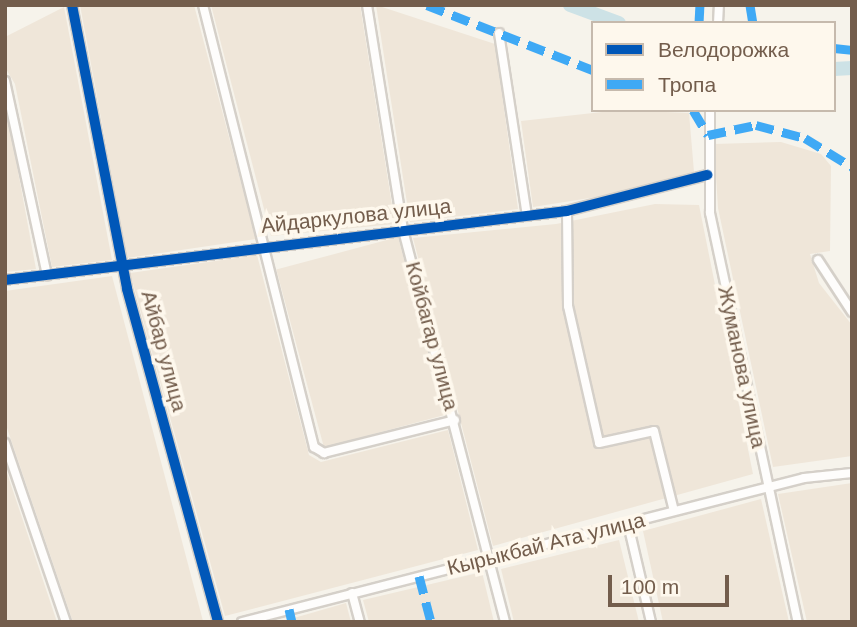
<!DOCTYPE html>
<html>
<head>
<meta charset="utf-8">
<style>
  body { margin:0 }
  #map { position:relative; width:857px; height:627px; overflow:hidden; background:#f6f3eb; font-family:Arial,sans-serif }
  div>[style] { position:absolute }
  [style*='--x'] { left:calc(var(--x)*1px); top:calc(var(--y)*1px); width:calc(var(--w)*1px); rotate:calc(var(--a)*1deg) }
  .residential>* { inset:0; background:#efe6d9; transform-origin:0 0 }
  .river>* { height:14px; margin:-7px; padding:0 7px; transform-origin:7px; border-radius:7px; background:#cde2e6 }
  .roads { filter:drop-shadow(2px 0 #d5d0c9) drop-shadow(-2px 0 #d5d0c9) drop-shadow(0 2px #d5d0c9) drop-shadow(0 -2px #d5d0c9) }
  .minor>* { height:8px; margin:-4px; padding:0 4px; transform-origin:4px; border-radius:4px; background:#fefdfc }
  .quiet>* { height:9px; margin-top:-4.5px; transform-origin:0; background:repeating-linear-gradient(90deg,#3fa9f5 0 18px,transparent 0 27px) }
  .cycleway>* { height:10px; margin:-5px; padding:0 5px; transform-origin:5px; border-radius:5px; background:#0057b8 }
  span { translate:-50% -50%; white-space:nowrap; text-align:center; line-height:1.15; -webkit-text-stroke:7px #fef8ed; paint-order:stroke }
  .street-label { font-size:21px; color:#735d4c }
  .frame { position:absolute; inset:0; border:7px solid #735d4c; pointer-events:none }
  .legend { position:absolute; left:591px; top:21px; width:245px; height:91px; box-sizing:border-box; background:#fef8ed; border:2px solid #c6baad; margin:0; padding:9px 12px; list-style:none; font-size:21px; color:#735d4c }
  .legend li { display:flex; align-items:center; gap:14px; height:35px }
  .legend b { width:35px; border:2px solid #c6baad }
  .scale { position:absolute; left:608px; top:575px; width:121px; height:32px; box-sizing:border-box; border:4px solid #735d4c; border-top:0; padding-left:9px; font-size:21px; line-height:24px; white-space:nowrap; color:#735d4c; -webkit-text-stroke:5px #fef8ed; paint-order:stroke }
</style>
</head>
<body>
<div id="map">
  <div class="residential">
    <div style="clip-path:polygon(80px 5px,194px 5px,256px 239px,127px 258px)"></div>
    <div style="clip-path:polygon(211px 5px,360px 5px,395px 224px,271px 236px)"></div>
    <div style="clip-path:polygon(376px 5px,495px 44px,518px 209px,410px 222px)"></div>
    <div style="clip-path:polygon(64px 7px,112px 260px,52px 267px,15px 84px,6px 69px,5px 37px)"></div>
    <div style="clip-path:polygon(5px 101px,36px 269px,5px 272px)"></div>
    <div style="clip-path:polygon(620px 110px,689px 113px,694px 172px,647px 189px,533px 207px,521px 121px)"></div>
    <div style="clip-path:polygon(781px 142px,821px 154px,831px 166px,830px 251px,810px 254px,819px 283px,852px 325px,852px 456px,773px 467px,718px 208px,714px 144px)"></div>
    <div style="clip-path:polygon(655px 204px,699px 205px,753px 474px,493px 546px,413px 238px,556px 224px)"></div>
    <div style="left:398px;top:237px;width:184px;height:126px;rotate:75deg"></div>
    <div style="clip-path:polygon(257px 255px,309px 455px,321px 462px,448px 430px,478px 550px,225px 616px,130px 273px)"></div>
    <div style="clip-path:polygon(112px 276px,203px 621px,201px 622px,73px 622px,5px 422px,5px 291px)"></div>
    <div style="clip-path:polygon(5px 467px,57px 622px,5px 622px)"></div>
    <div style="clip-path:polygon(852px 483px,852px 622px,807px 622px,778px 494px)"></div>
    <div style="clip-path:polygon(761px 499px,789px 622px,663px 622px,643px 531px)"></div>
    <div style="clip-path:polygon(619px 540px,639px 622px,514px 622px,501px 569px)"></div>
    <div style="clip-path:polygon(482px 572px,494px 622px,369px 622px,363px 600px)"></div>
    <div style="clip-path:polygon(346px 603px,351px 622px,280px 622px)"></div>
  </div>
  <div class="river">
    <div style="--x:570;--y:5;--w:52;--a:20.2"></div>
    <div style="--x:834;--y:69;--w:18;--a:-3"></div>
  </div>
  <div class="roads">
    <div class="minor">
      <div style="--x:72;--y:5;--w:289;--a:79"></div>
      <div style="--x:127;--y:289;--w:345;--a:74.7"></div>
      <div style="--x:203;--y:5;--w:456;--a:75.9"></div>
      <div style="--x:314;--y:447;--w:12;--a:31"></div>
      <div style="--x:324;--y:453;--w:135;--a:-14.1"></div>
      <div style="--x:367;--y:5;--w:228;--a:80.9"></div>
      <div style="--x:403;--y:230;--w:405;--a:75.4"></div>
      <div style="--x:718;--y:23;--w:18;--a:-87"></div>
      <div style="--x:499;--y:33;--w:185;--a:81.3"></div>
      <div style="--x:5;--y:81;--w:199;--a:77.8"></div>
      <div style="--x:710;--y:110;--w:103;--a:90"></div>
      <div style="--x:710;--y:213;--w:418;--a:77.9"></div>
      <div style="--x:567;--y:211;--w:95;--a:89.4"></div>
      <div style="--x:568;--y:306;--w:140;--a:77.2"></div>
      <div style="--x:599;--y:443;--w:56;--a:-12.3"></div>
      <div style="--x:654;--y:431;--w:82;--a:76"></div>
      <div style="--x:818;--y:260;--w:62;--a:56.8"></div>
      <div style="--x:5;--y:280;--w:566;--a:-7"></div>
      <div style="--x:567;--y:211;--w:145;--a:-14.4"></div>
      <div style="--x:5;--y:443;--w:189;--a:71.2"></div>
      <div style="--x:628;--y:524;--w:101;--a:76.8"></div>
      <div style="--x:352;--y:593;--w:30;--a:75"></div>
      <div style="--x:242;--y:622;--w:580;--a:-14.37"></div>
      <div style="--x:804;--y:478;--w:48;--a:-5.9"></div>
    </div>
  </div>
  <div class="quiet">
    <div style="--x:427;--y:5;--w:178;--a:21.4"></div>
    <div style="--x:750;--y:5;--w:18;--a:81"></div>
    <div style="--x:699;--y:23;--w:18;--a:-87"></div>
    <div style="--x:834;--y:48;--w:18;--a:6"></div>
    <div style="--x:693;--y:110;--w:29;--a:59"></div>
    <div style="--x:708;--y:135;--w:49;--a:-11.8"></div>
    <div style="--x:756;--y:125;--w:51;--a:14.9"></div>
    <div style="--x:805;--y:138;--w:55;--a:31.7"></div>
    <div style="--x:419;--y:576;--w:48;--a:75.4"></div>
    <div style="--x:289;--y:609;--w:13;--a:77"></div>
  </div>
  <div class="cycleway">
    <div style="--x:72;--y:5;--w:289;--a:79"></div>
    <div style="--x:127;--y:289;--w:345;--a:74.7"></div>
    <div style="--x:5;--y:280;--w:566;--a:-7"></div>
    <div style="--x:567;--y:211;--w:145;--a:-14.4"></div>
  </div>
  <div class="street-label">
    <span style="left:356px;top:216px;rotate:-6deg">Айдаркулова улица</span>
    <span style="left:432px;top:336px;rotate:75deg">Койбагар улица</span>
    <span style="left:164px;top:351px;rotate:75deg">Айбар улица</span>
    <span style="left:742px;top:367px;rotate:78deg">Жуманова улица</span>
    <span style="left:546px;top:544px;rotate:-14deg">Кырыкбай Ата улица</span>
  </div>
  <div class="frame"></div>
  <ul class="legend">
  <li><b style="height:9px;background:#0057b8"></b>Велодорожка</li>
  <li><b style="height:9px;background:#3fa9f5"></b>Тропа</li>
  </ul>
  <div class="scale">100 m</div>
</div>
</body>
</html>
